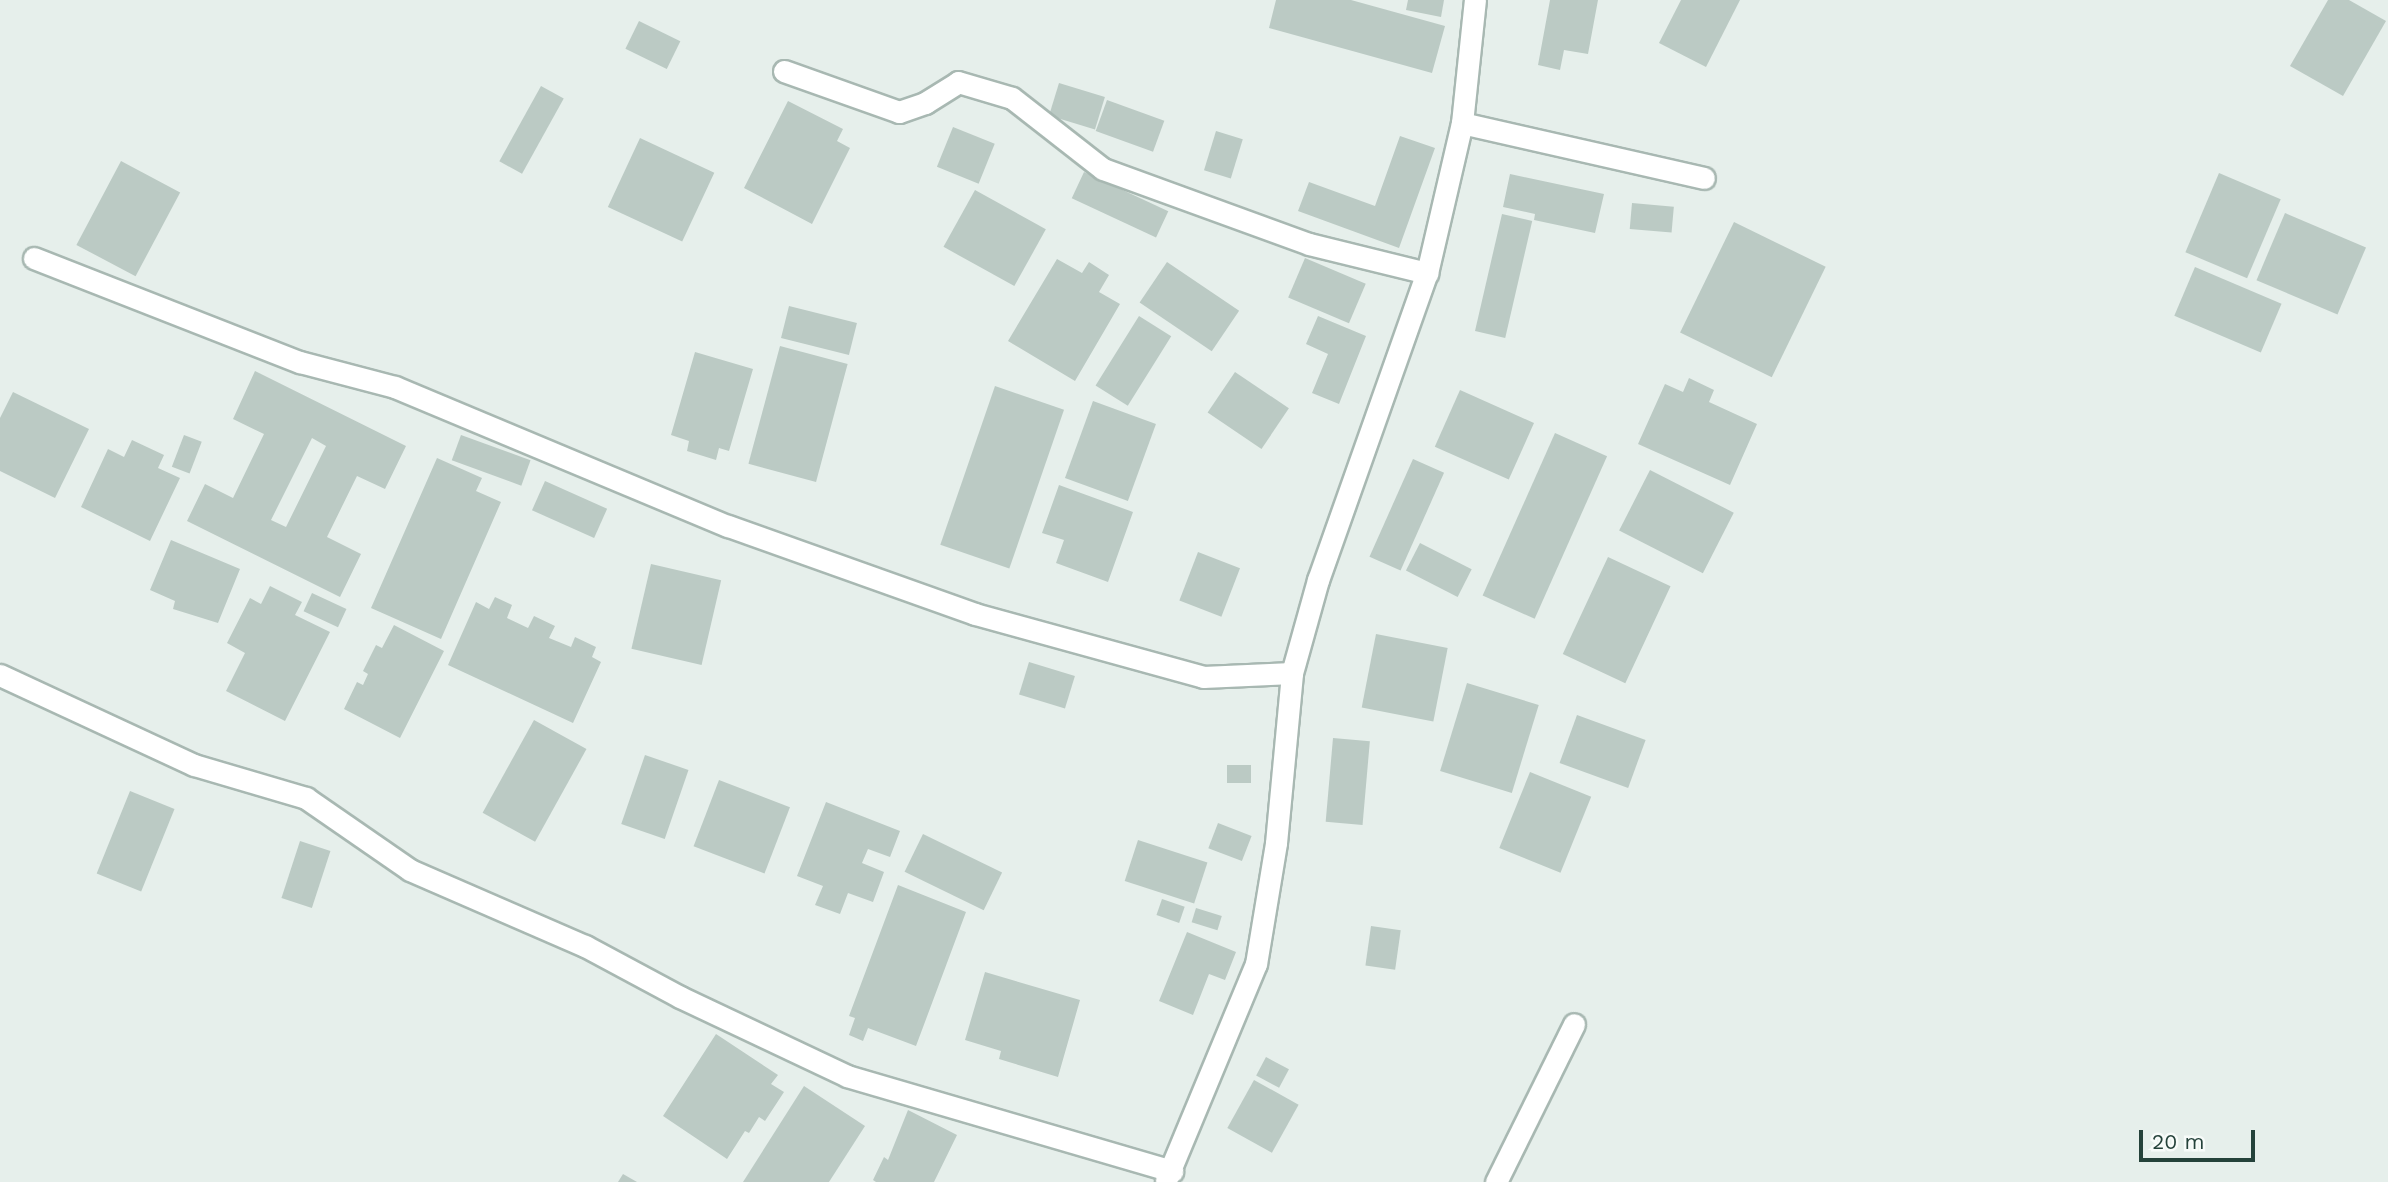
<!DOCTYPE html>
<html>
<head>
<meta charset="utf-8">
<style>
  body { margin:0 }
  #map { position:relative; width:2388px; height:1182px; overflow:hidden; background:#e6efeb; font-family:"Work Sans",sans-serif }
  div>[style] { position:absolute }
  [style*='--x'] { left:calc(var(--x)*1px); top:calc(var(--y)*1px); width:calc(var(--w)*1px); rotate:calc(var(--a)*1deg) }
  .building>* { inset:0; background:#bbcac4; transform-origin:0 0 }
  .roads { filter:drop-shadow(2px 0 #a8b8b2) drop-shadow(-2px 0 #a8b8b2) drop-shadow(0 2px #a8b8b2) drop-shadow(0 -2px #a8b8b2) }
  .minor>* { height:21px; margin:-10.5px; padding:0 10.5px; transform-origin:10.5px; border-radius:10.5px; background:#fff }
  span { translate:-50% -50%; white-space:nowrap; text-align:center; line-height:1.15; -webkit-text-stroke:5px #f7fbf9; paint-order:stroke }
  .scale { position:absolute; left:2139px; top:1130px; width:116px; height:32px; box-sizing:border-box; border:4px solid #24423a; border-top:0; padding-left:9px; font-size:21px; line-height:24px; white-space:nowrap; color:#24423a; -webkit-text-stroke:5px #f7fbf9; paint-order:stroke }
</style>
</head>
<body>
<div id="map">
  <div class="building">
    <div style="clip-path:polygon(1276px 0,1351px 0,1445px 26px,1432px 73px,1269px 28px)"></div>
    <div style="clip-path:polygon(1408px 0,1444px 0,1441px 17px,1406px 10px)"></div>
    <div style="clip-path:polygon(1550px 0,1598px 0,1588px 54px,1564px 50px,1560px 70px,1538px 65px)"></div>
    <div style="clip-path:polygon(1681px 0,1740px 0,1706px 67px,1659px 43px)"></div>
    <div style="clip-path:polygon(2328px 0,2349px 0,2386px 21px,2343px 96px,2290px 66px)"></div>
    <div style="left:639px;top:21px;width:46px;height:31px;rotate:26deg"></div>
    <div style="left:1059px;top:83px;width:48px;height:34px;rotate:17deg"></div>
    <div style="left:541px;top:86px;width:26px;height:86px;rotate:29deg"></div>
    <div style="left:1107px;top:100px;width:61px;height:33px;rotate:20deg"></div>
    <div style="clip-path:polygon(788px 101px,843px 129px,837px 141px,850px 148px,812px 224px,744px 188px)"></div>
    <div style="left:953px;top:127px;width:45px;height:43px;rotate:22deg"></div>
    <div style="left:1216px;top:131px;width:28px;height:41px;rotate:17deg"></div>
    <div style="clip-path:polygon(1400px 136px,1435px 148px,1399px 248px,1298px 211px,1309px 182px,1375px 206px)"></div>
    <div style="left:640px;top:138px;width:82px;height:76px;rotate:25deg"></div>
    <div style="left:121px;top:161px;width:67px;height:95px;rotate:28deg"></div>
    <div style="left:1084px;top:172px;width:93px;height:29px;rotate:25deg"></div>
    <div style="left:2219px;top:173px;width:67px;height:86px;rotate:23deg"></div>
    <div style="clip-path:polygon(1510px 174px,1604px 194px,1595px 233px,1534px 220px,1535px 214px,1503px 207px)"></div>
    <div style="left:975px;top:190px;width:81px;height:65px;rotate:29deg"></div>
    <div style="left:1632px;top:203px;width:42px;height:26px;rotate:5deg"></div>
    <div style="left:2285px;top:213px;width:88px;height:73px;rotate:23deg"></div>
    <div style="left:1502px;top:214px;width:31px;height:120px;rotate:13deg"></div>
    <div style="left:1734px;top:222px;width:102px;height:123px;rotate:26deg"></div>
    <div style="left:1305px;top:258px;width:66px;height:43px;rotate:23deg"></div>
    <div style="clip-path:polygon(1057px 259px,1082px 273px,1089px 262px,1109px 275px,1099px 292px,1120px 304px,1075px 381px,1008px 341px)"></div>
    <div style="left:1167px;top:262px;width:87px;height:49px;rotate:34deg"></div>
    <div style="left:2195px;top:267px;width:94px;height:53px;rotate:23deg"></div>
    <div style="left:789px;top:306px;width:70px;height:33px;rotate:14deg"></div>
    <div style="left:1139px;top:316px;width:38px;height:82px;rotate:32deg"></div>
    <div style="clip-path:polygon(1318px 316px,1366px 336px,1339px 404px,1312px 393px,1328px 354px,1306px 344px)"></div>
    <div style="left:780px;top:346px;width:70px;height:122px;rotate:15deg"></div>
    <div style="clip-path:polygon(695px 352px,753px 369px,729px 451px,719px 448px,716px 460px,687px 451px,689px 441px,671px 435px)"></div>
    <div style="clip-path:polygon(evenodd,255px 371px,406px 446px,385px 489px,357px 476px,327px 537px,361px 554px,340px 597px,187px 521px,205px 484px,233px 498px,264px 434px,233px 419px,255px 371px,312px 438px,326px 446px,286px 527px,271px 520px,312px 438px)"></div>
    <div style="left:1235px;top:372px;width:65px;height:49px;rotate:34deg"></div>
    <div style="clip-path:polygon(1689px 378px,1714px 390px,1709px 402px,1757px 424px,1730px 485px,1638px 444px,1665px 384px,1683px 392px)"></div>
    <div style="left:995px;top:386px;width:73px;height:168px;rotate:19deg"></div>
    <div style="left:1460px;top:390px;width:81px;height:62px;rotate:24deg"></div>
    <div style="clip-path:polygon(13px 392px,89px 429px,55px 498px,0 471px,0 418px)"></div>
    <div style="left:1093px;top:401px;width:67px;height:82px;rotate:20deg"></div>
    <div style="left:1555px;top:433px;width:57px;height:178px;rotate:24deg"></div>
    <div style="left:184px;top:435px;width:19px;height:34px;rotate:21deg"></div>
    <div style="left:461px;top:435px;width:74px;height:27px;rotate:20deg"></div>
    <div style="clip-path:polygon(132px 440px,164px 455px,158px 468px,180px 478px,150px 541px,81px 507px,108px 449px,124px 457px)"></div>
    <div style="clip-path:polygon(437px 458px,482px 478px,476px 491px,501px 502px,441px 639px,371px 608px)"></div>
    <div style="left:1413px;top:459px;width:34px;height:107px;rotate:24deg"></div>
    <div style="left:1650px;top:470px;width:94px;height:68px;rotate:27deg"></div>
    <div style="left:545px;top:481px;width:68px;height:32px;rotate:24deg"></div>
    <div style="clip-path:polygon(1059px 485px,1133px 512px,1108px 582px,1056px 563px,1064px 540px,1042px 533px)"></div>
    <div style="clip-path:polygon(171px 540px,240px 569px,218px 623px,173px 609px,175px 601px,150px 590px)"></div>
    <div style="left:1420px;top:543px;width:58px;height:31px;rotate:27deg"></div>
    <div style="left:1198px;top:552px;width:45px;height:52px;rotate:21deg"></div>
    <div style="left:1608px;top:557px;width:69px;height:107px;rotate:25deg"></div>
    <div style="left:651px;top:564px;width:72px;height:87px;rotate:13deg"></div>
    <div style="clip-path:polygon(270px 586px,302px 602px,295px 615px,330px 632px,285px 721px,226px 691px,245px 653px,227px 643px,250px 598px,261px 604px)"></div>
    <div style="left:312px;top:593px;width:38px;height:20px;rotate:25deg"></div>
    <div style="clip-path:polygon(495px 597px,512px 605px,507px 618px,528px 628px,534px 616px,555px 626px,549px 638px,571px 647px,575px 637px,596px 647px,592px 657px,601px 662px,573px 723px,448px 665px,476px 602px,489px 609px)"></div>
    <div style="clip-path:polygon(394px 625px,444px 651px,400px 738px,344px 709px,357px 682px,363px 685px,368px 674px,363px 671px,376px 645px,382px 648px)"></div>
    <div style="left:1376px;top:634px;width:73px;height:75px;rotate:11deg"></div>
    <div style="left:1029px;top:662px;width:48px;height:34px;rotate:17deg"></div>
    <div style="left:1467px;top:683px;width:75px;height:92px;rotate:17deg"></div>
    <div style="left:1577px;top:715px;width:73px;height:51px;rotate:20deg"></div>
    <div style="left:534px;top:720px;width:60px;height:106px;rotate:29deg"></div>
    <div style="left:1333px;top:738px;width:37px;height:84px;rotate:5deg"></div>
    <div style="left:645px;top:755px;width:46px;height:73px;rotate:19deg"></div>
    <div style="left:1227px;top:765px;width:24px;height:18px"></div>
    <div style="left:1530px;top:772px;width:66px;height:82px;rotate:22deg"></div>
    <div style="left:719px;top:780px;width:76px;height:71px;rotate:21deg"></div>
    <div style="left:130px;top:791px;width:48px;height:89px;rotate:22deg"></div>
    <div style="clip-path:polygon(826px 802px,900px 831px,890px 857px,868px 849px,862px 863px,884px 872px,873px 902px,848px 893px,840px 914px,815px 905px,823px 886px,797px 876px)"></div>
    <div style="left:1218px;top:823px;width:36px;height:27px;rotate:21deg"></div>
    <div style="left:923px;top:834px;width:88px;height:42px;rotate:26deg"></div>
    <div style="left:1138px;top:840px;width:73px;height:43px;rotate:18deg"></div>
    <div style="left:300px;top:841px;width:32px;height:60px;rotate:18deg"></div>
    <div style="clip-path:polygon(898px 885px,966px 912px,916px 1046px,868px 1028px,863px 1041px,849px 1035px,855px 1018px,849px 1016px)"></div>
    <div style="left:1162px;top:899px;width:24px;height:17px;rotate:19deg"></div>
    <div style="left:1196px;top:908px;width:27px;height:15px;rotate:17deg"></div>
    <div style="left:1371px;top:926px;width:30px;height:40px;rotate:8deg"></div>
    <div style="clip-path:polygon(1187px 932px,1236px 952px,1225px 980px,1209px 974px,1193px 1015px,1159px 1001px)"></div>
    <div style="clip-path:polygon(985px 972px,1080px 1000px,1058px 1077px,999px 1059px,1001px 1051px,965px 1040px)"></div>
    <div style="clip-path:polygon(716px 1034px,778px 1075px,771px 1084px,784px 1092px,765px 1121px,759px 1117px,749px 1133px,745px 1131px,727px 1159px,663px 1116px)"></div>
    <div style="left:1266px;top:1057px;width:26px;height:21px;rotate:28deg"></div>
    <div style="left:1254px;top:1080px;width:51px;height:55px;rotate:29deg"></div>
    <div style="clip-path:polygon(804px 1086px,865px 1126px,829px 1182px,743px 1182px)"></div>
    <div style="clip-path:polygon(908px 1110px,957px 1135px,934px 1182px,876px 1182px,873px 1180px,884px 1157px,888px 1160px)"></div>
    <div style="clip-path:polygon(623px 1174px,637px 1182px,618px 1182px)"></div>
  </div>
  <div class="roads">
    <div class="minor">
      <div style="--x:784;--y:71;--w:122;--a:19.6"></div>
      <div style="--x:899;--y:112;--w:28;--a:-19"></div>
      <div style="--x:925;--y:103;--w:39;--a:-32"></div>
      <div style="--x:958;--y:82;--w:56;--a:16.5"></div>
      <div style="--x:1012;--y:98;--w:115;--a:38"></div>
      <div style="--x:1103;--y:169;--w:219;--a:20"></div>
      <div style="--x:1309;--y:244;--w:122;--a:13.8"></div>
      <div style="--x:1462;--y:123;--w:248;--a:12.8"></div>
      <div style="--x:34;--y:258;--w:286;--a:21.4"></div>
      <div style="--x:300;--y:362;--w:98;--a:14.7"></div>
      <div style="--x:395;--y:387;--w:361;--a:22.7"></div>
      <div style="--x:728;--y:526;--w:262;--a:19.6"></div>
      <div style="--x:975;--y:614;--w:237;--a:15.4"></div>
      <div style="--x:1203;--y:677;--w:89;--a:-2.6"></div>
      <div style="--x:0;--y:675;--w:214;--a:24.9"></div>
      <div style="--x:194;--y:765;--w:117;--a:16.4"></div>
      <div style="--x:306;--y:798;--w:126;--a:34.7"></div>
      <div style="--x:410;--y:870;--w:191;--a:23.5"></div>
      <div style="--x:585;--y:946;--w:108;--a:28.2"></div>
      <div style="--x:680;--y:997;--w:185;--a:25.3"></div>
      <div style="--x:847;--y:1076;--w:339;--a:16.3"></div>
      <div style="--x:1166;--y:1180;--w:234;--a:-67.4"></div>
      <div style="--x:1256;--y:964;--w:123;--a:-80.6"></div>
      <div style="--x:1276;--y:843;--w:171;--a:-84.6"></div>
      <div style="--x:1292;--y:673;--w:97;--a:-74.4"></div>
      <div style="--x:1318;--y:580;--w:326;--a:-70.5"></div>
      <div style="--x:1427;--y:273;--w:154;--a:-76.9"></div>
      <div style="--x:1462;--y:123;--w:124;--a:-84"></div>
      <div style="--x:1496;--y:1182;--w:176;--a:-63.7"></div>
    </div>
  </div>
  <div class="scale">20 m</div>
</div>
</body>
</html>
